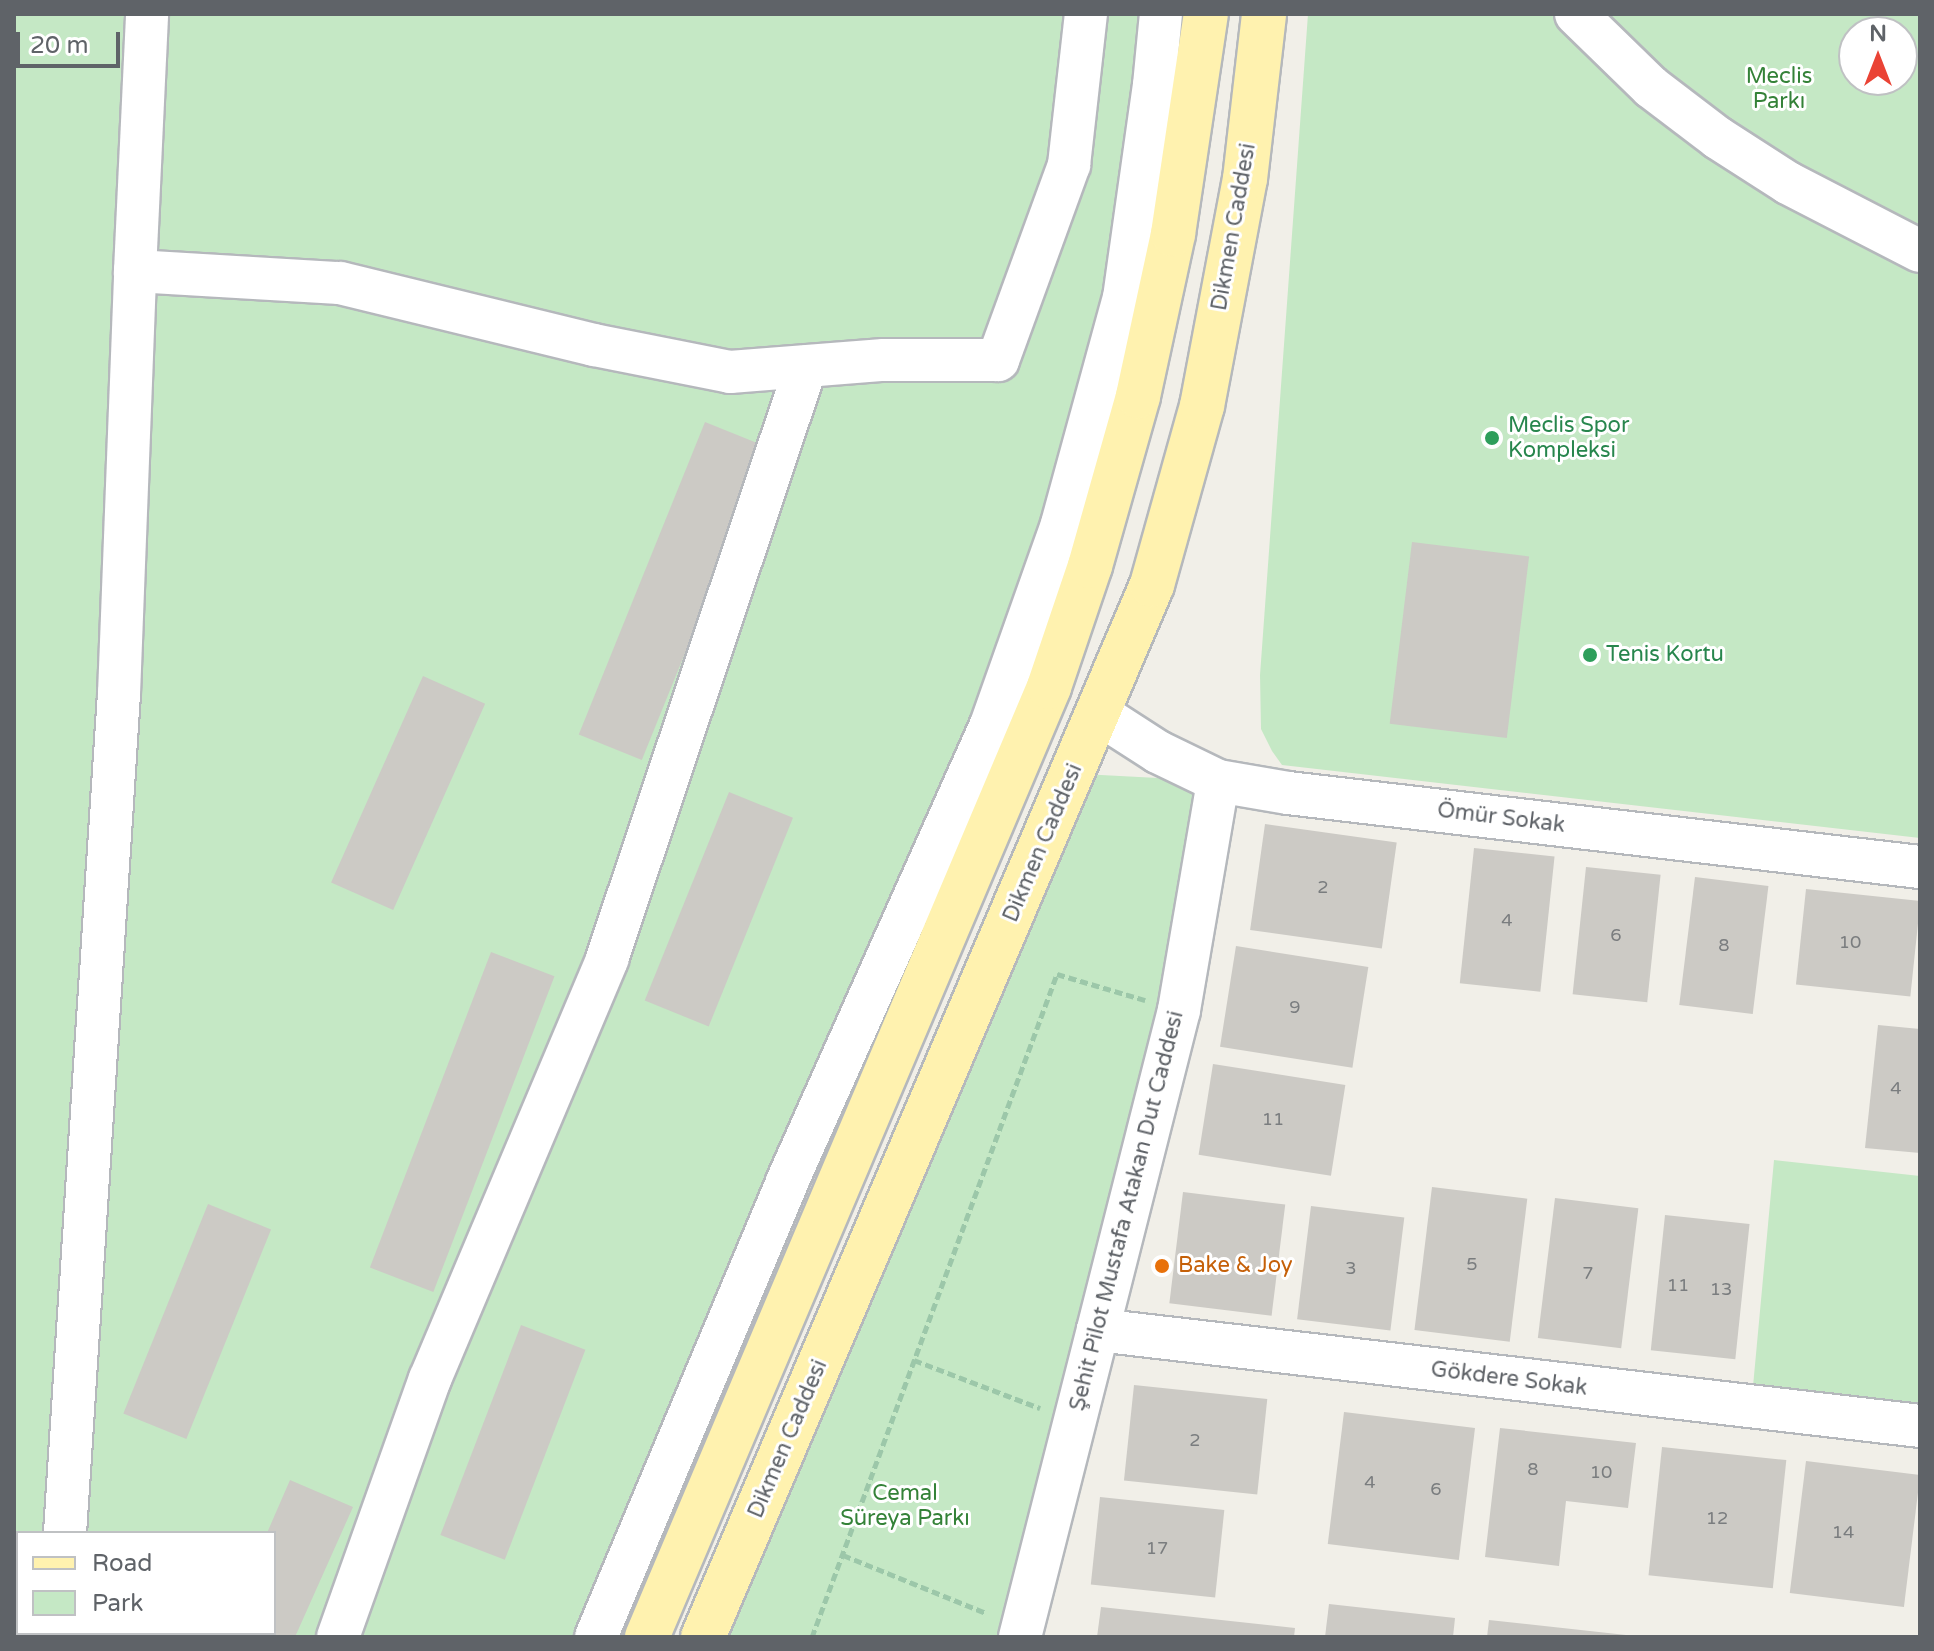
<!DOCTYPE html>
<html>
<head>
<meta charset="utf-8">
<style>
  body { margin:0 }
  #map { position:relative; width:1934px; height:1651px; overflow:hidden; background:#f1efe8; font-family:"Varela Round",sans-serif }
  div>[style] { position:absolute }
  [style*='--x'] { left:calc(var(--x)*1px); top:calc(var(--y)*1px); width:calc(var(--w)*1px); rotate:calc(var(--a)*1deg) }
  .green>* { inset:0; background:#c5e8c5 }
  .building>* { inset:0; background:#cccac5; transform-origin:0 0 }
  .path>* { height:5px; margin-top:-2.5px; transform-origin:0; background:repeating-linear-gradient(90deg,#9cc7a9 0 8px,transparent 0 12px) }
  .roads { filter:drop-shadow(2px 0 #b5b8bc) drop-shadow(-2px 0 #b5b8bc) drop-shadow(0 2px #b5b8bc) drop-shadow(0 -2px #b5b8bc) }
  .minor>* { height:42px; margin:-21px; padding:0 21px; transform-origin:21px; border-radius:21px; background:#fff }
  .major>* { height:44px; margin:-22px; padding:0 22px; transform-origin:22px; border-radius:22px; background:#fff2af }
  .dots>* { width:22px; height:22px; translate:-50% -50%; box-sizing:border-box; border:4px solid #fff; border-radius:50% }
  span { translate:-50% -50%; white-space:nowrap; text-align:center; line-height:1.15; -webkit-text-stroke:6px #fff; paint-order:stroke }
  .number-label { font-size:18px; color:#7a7d7f }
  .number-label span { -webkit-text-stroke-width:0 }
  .park-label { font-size:22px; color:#348238 }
  .street-label { font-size:22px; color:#5f6368 }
  .leisure-label { font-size:22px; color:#27864d }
  .left { translate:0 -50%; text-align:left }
  .food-label { font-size:22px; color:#c56008 }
  .frame { position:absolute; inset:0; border:16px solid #5f6368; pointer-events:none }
  .legend { position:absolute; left:16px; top:1531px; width:260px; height:104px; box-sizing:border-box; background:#fff; border:2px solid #bfc1c3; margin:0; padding:10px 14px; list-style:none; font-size:24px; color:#5f6368 }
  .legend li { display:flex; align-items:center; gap:16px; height:40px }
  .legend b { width:40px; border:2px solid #bfc1c3 }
  .north { position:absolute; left:1838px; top:16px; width:80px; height:80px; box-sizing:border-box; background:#fff; border:2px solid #bfc1c3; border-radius:50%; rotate:0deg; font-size:22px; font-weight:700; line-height:32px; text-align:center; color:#5f6368 }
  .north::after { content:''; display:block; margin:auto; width:28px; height:36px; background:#ea4335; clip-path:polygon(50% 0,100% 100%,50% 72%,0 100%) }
  .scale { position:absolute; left:16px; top:32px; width:104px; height:36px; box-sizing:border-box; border:4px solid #5f6368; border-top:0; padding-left:10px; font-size:24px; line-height:28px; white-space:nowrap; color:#5f6368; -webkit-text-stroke:6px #fff; paint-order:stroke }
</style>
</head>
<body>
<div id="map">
  <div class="green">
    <div style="clip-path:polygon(evenodd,14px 14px,1161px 14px,1062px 524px,596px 1637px,14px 1637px,14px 14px,18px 1533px,274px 1533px,274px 1633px,18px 1633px,18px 1533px)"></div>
    <div style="clip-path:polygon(evenodd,1308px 14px,1920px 14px,1920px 838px,1282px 765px,1272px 751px,1261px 729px,1260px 675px,1308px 14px,1854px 32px,1902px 32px,1902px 80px,1854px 80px,1854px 32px)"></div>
    <div style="clip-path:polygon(1082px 774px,1158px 778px,1208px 795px,1169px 1004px,1008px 1637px,704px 1637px)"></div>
    <div style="clip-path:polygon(1774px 1160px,1920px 1176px,1920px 1426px,1751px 1408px)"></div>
  </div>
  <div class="building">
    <div style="left:705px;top:422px;width:68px;height:337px;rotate:22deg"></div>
    <div style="left:1412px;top:542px;width:118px;height:183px;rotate:7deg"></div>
    <div style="left:423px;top:676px;width:68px;height:226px;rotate:24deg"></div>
    <div style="left:729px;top:792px;width:69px;height:225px;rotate:22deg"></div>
    <div style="left:1265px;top:824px;width:133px;height:107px;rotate:8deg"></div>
    <div style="left:1474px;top:848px;width:81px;height:136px;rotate:6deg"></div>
    <div style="left:1586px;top:867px;width:75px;height:128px;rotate:6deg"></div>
    <div style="left:1695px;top:877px;width:74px;height:129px;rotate:7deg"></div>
    <div style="left:1806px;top:889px;width:115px;height:96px;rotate:6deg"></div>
    <div style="left:1236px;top:946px;width:134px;height:102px;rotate:9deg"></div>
    <div style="left:491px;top:952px;width:68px;height:338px;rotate:21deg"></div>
    <div style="clip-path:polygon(1878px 1025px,1920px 1029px,1920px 1153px,1865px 1148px)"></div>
    <div style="left:1213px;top:1064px;width:134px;height:92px;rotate:9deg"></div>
    <div style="left:1432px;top:1187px;width:96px;height:144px;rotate:7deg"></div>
    <div style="left:1183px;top:1192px;width:103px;height:112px;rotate:7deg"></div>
    <div style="left:1555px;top:1198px;width:84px;height:141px;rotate:7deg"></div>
    <div style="left:208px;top:1204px;width:68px;height:226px;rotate:22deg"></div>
    <div style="left:1311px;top:1206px;width:94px;height:114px;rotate:7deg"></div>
    <div style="left:1665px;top:1215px;width:85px;height:136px;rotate:6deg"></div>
    <div style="left:521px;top:1325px;width:69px;height:225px;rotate:21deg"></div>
    <div style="left:1134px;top:1385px;width:134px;height:96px;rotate:6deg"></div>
    <div style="left:1344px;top:1412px;width:132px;height:133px;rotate:7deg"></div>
    <div style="clip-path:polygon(1500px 1428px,1636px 1443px,1628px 1508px,1566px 1501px,1559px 1566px,1485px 1557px)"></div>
    <div style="left:1662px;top:1447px;width:125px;height:129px;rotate:6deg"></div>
    <div style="left:1806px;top:1461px;width:115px;height:133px;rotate:7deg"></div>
    <div style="clip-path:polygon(290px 1480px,353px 1507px,295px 1637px,221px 1637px,222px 1633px,274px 1633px,274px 1533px,267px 1533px)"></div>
    <div style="left:1100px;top:1497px;width:125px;height:88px;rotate:6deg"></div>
    <div style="clip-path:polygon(1329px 1604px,1455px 1618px,1453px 1637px,1325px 1637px)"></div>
    <div style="clip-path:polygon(1101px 1607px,1295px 1628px,1294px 1637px,1097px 1637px)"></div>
    <div style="clip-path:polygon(1489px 1620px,1626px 1635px,1626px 1637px,1487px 1637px)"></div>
  </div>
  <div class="path">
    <div style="--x:914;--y:1360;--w:135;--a:20.9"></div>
    <div style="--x:843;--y:1555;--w:154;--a:22.1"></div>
    <div style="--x:812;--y:1637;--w:707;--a:-69.72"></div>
    <div style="--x:1057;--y:974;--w:92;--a:16.5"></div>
  </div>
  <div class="roads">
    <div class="minor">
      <div style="--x:1576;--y:14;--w:105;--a:44.2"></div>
      <div style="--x:1651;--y:87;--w:84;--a:37.3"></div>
      <div style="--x:1718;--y:138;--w:83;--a:32.7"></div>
      <div style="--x:1788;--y:183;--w:148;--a:27.3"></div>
      <div style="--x:135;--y:271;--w:257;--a:-87.3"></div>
      <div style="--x:1099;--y:714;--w:70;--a:32.8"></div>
      <div style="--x:1158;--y:752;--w:67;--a:25.8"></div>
      <div style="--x:1218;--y:781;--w:71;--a:9.7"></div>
      <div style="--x:1288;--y:793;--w:636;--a:6.68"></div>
      <div style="--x:1098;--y:1330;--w:828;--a:6.66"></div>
      <div style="--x:65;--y:1533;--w:841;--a:-86.32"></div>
      <div style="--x:119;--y:694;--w:423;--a:-87.8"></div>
      <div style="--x:135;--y:271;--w:205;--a:3.4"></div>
      <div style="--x:340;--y:283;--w:261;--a:13.7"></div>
      <div style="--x:594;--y:345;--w:139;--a:11.2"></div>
      <div style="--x:730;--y:372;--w:154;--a:-4.5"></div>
      <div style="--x:884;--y:360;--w:114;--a:0"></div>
      <div style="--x:998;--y:360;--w:208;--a:-70"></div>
      <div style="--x:1069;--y:165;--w:152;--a:-83.6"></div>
      <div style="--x:58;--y:1637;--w:4;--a:-76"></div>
      <div style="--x:338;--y:1637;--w:274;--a:-70.4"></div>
      <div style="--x:430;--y:1379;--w:456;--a:-67.1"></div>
      <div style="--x:607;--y:959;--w:625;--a:-71.45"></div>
      <div style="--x:596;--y:1637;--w:493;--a:-67.2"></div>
      <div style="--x:787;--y:1182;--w:500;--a:-65.94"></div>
      <div style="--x:991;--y:725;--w:213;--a:-70.5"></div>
      <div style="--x:1062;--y:524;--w:234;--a:-74.7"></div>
      <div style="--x:1124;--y:298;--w:215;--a:-82"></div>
      <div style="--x:1154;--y:85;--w:71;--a:-84.4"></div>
      <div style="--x:1020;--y:1637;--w:647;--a:-75.77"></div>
      <div style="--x:1179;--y:1010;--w:232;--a:-80.3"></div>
    </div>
    <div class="major">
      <div style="--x:647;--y:1637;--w:1032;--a:-67.06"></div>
      <div style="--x:1049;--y:687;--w:128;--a:-71.3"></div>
      <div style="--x:1090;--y:566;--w:177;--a:-74.2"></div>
      <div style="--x:1138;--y:396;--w:166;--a:-77.8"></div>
      <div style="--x:1173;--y:234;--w:222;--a:-81.5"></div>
      <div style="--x:703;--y:1637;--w:1144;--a:-66.89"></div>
      <div style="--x:1152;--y:585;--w:186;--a:-74.4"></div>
      <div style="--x:1202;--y:406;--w:231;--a:-79.3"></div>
      <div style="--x:1245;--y:179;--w:166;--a:-83.4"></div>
    </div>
  </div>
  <div class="dots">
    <div style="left:1492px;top:438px;background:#2e9e5b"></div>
    <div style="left:1590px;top:655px;background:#2e9e5b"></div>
    <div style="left:1162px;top:1266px;background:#e8710a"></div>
  </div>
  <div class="number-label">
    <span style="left:1323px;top:887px">2</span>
    <span style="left:1507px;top:920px">4</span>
    <span style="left:1616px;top:935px">6</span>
    <span style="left:1850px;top:942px">10</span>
    <span style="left:1724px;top:945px">8</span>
    <span style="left:1295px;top:1007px">9</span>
    <span style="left:1896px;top:1088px">4</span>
    <span style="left:1273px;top:1119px">11</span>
    <span style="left:1472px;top:1264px">5</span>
    <span style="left:1351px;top:1268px">3</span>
    <span style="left:1588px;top:1273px">7</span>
    <span style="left:1678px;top:1285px">11</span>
    <span style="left:1721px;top:1289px">13</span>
    <span style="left:1195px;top:1440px">2</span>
    <span style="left:1533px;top:1469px">8</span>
    <span style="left:1601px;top:1472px">10</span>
    <span style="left:1370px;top:1482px">4</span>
    <span style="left:1436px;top:1489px">6</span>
    <span style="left:1717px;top:1518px">12</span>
    <span style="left:1843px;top:1532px">14</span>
    <span style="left:1157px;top:1548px">17</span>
  </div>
  <div class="park-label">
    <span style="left:1779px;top:89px">Meclis<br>Parkı</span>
    <span style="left:905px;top:1506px">Cemal<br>Süreya Parkı</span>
  </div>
  <div class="street-label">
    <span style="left:1234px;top:227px;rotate:-80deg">Dikmen Caddesi</span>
    <span style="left:1501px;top:818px;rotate:7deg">Ömür Sokak</span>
    <span style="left:1043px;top:843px;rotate:-67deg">Dikmen Caddesi</span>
    <span style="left:1127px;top:1211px;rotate:-76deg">Şehit Pilot Mustafa Atakan Dut Caddesi</span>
    <span style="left:1509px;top:1379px;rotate:7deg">Gökdere Sokak</span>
    <span style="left:788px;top:1439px;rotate:-67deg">Dikmen Caddesi</span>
  </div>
  <div class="leisure-label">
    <span class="left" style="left:1508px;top:438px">Meclis Spor<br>Kompleksi</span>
    <span class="left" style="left:1606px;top:655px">Tenis Kortu</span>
  </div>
  <div class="food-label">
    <span class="left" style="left:1178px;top:1266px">Bake &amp; Joy</span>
  </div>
  <div class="frame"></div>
  <ul class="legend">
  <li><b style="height:10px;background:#fff2af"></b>Road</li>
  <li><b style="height:22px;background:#c5e8c5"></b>Park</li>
  </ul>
  <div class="north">N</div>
  <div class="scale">20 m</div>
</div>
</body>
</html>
